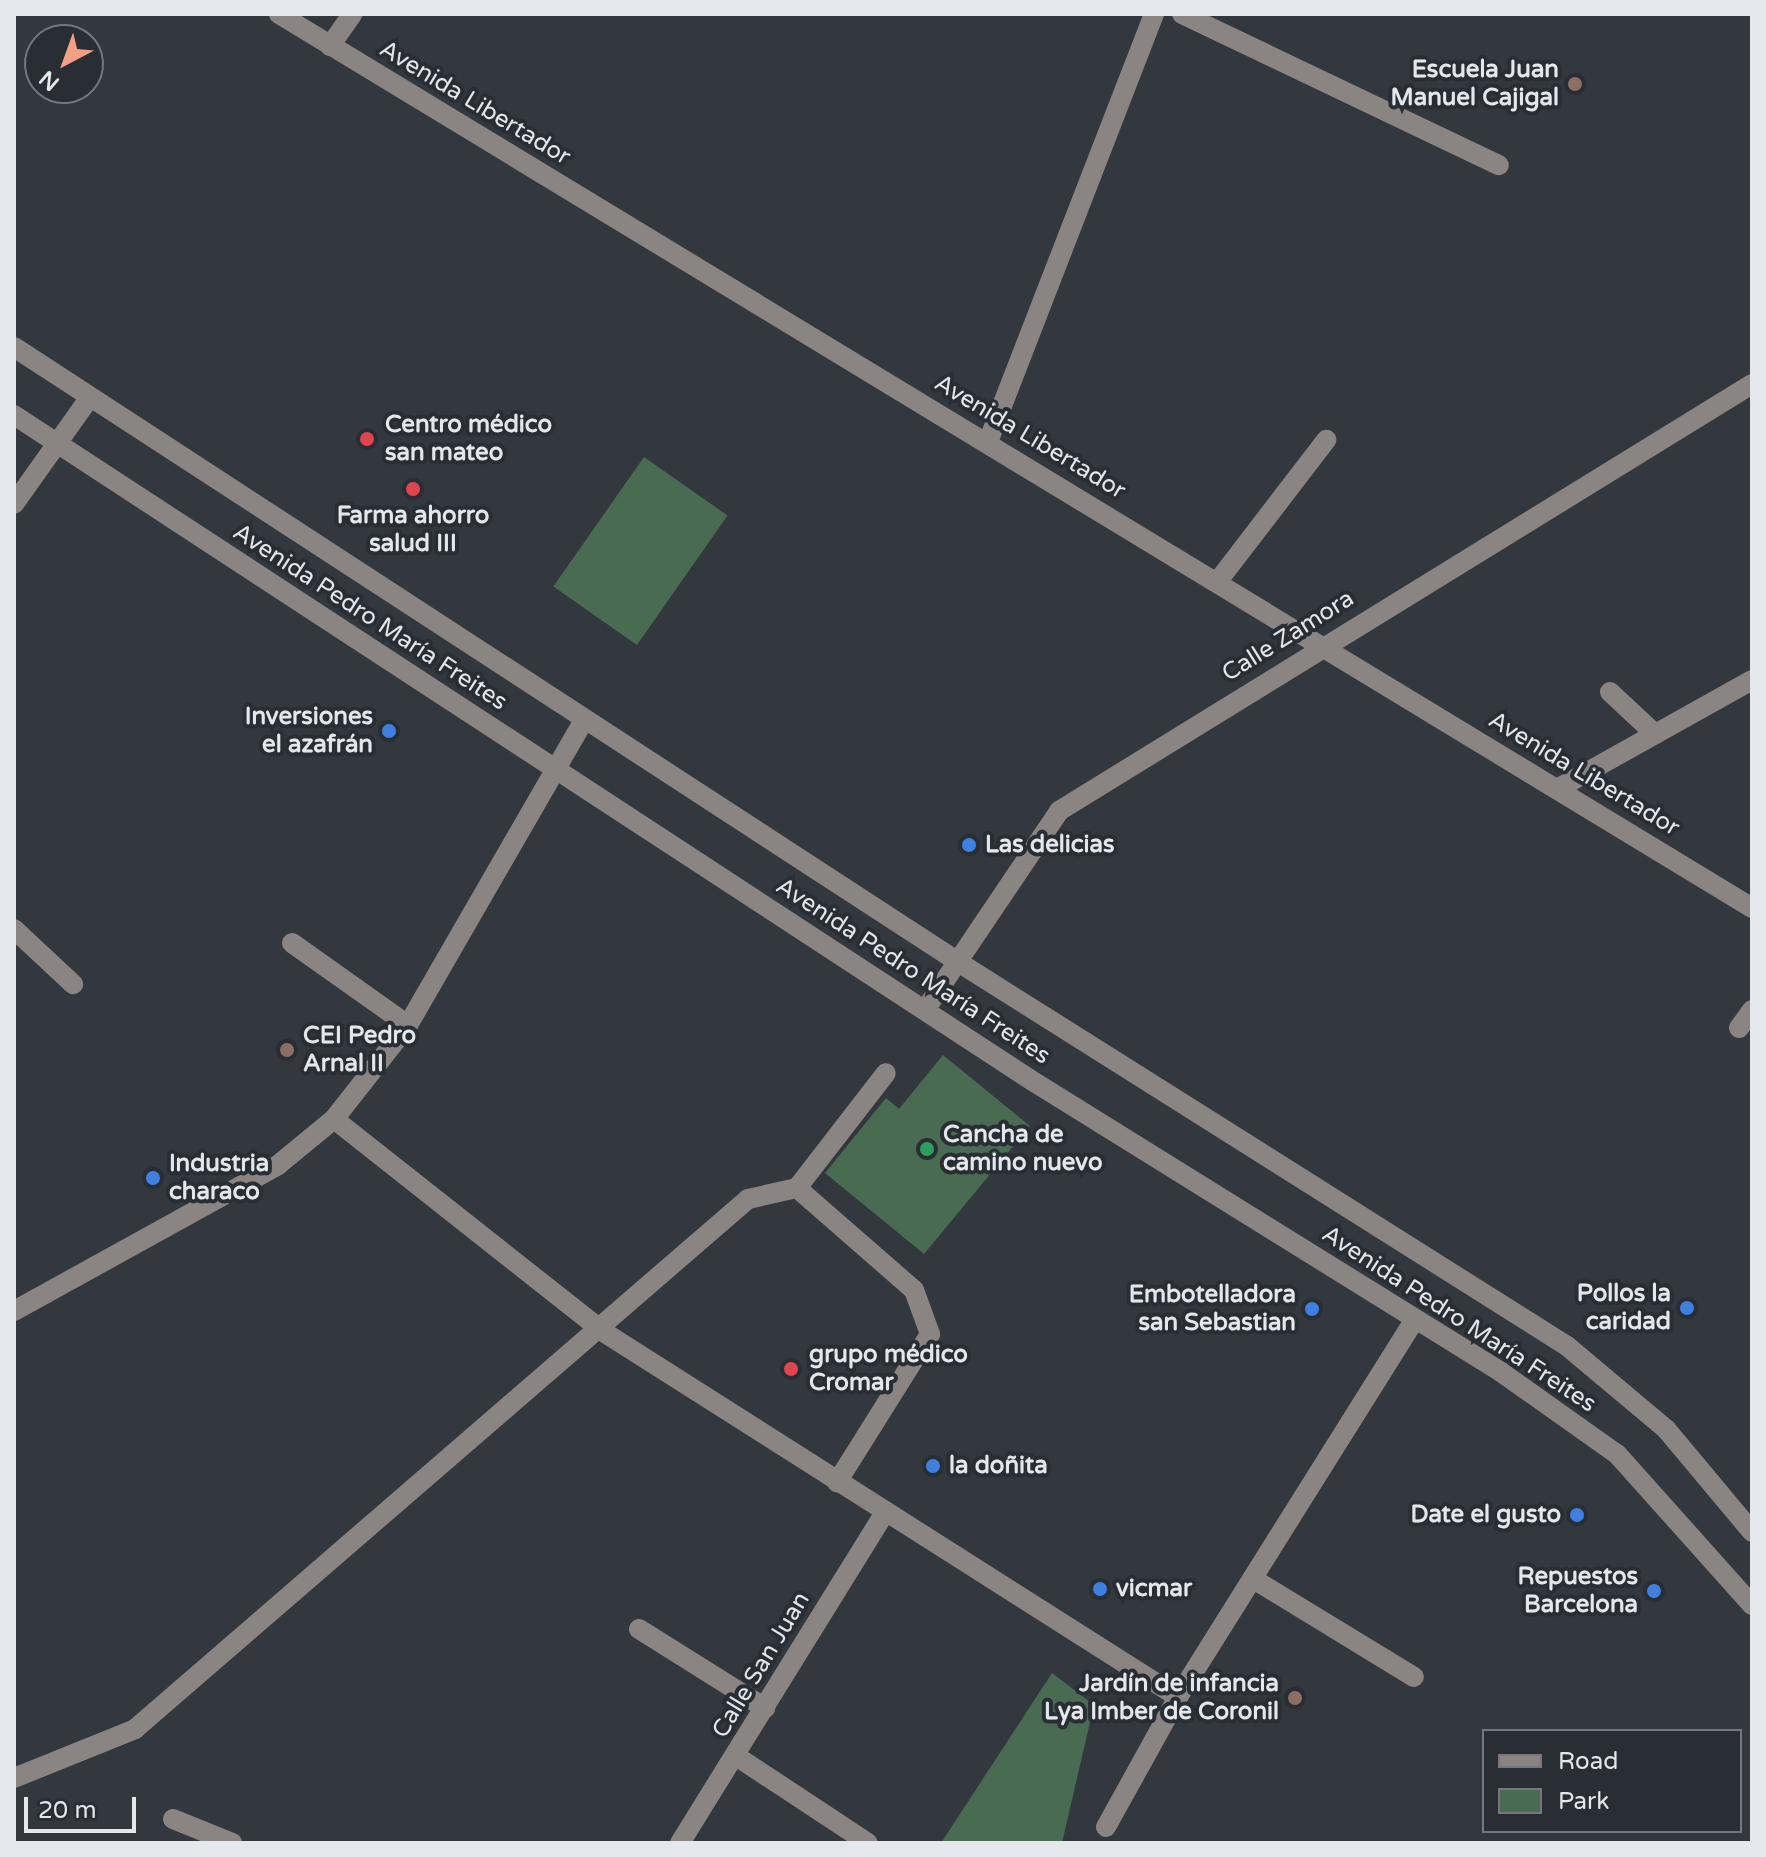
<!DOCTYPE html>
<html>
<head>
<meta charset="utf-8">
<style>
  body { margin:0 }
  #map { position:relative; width:1766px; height:1857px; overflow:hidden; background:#33383f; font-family:"Varela Round",sans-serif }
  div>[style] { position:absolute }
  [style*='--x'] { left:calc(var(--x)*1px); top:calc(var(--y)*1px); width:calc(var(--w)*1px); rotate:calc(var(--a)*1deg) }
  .green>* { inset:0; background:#496b51; transform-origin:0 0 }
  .minor>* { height:20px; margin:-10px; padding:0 10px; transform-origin:10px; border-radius:10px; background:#8a8583 }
  .dots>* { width:22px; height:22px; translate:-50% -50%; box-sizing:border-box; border:4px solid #292e35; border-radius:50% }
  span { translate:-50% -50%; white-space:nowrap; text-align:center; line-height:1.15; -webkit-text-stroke:8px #292e35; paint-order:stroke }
  .poi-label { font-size:24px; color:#e4e7ec; font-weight:700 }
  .right { translate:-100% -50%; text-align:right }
  .left { translate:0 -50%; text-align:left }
  .street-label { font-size:24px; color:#e4e7ec }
  .frame { position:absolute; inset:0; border:16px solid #e4e7ec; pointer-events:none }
  .legend { position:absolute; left:1482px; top:1729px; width:260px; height:104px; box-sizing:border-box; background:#292e35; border:2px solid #74787e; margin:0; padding:10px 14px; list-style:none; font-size:24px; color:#e4e7ec }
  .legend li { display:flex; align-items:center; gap:16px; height:40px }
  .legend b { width:40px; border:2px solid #74787e }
  .north { position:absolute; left:24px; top:24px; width:80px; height:80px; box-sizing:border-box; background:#292e35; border:2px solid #74787e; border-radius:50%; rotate:221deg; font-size:22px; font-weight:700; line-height:32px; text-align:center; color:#e4e7ec }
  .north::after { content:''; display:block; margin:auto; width:28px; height:36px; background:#f39f84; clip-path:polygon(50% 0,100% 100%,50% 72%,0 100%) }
  .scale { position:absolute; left:24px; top:1797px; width:112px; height:36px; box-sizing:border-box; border:4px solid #e4e7ec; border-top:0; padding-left:10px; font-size:24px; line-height:28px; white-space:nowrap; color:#e4e7ec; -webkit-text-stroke:6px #292e35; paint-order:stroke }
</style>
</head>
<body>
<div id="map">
  <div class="green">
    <div style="left:644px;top:457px;width:102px;height:158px;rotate:35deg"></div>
    <div style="clip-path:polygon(943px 1055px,1030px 1126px,924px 1254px,825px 1173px,886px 1098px,899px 1109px)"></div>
    <div style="clip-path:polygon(1052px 1673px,1094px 1705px,1062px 1843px,941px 1843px)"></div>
  </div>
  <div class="minor">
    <div style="--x:279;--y:14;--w:1723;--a:31.25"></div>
    <div style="--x:1182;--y:14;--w:351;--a:25.5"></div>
    <div style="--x:330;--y:46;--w:39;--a:-55"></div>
    <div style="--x:14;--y:347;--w:1123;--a:33.08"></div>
    <div style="--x:955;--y:960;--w:724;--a:32.24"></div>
    <div style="--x:1567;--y:1346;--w:129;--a:40"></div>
    <div style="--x:1666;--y:1429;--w:134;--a:50.1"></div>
    <div style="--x:14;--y:415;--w:1215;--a:33.18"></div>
    <div style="--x:1031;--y:1080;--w:553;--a:31.85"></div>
    <div style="--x:1501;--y:1372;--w:142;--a:35.3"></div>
    <div style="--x:1617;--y:1454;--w:203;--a:48.2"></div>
    <div style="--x:988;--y:442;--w:459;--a:-68.8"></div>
    <div style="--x:14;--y:504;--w:131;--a:-54.6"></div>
    <div style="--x:1218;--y:581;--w:178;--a:-52.5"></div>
    <div style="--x:1610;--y:692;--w:62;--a:43"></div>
    <div style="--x:1557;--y:789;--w:223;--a:-29.2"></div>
    <div style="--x:14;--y:929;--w:81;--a:43"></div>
    <div style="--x:292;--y:943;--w:142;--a:35.3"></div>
    <div style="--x:925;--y:1010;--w:240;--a:-56"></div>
    <div style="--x:1059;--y:811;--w:814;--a:-31.64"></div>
    <div style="--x:1739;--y:1028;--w:22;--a:-54"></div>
    <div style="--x:334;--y:1119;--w:342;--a:38.3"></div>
    <div style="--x:602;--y:1331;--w:682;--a:32.43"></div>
    <div style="--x:797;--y:1188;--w:155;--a:41.1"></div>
    <div style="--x:914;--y:1290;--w:47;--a:70"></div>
    <div style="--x:930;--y:1334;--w:175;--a:122.1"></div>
    <div style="--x:14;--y:1311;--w:302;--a:-28.9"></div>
    <div style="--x:278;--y:1165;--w:72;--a:-39.4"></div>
    <div style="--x:334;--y:1119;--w:120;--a:-51.8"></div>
    <div style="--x:408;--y:1025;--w:352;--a:-60"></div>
    <div style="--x:1255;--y:1580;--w:186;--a:31.4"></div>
    <div style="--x:639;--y:1629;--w:149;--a:32.1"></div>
    <div style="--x:736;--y:1756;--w:158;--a:33.4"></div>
    <div style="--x:14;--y:1778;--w:131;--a:-22"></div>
    <div style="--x:135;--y:1729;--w:810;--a:-40.85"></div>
    <div style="--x:748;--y:1199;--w:50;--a:-12.7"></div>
    <div style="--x:797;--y:1188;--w:145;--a:-52.3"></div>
    <div style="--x:173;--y:1819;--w:64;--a:22.1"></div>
    <div style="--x:1106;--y:1827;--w:149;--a:-61"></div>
    <div style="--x:1178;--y:1697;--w:446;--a:-57.9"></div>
    <div style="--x:680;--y:1843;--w:389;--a:-58.2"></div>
  </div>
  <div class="dots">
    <div style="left:1575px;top:84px;background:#8d6e63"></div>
    <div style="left:367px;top:439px;background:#e0444e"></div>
    <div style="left:413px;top:489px;background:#e0444e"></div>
    <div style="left:389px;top:731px;background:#3f7fe0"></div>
    <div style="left:969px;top:845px;background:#3f7fe0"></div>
    <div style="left:287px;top:1050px;background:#8d6e63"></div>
    <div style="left:927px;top:1149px;background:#2e9e5b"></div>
    <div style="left:153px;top:1178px;background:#3f7fe0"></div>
    <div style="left:1687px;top:1308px;background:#3f7fe0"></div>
    <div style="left:1312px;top:1309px;background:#3f7fe0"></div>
    <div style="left:791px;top:1369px;background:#e0444e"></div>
    <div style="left:933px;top:1466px;background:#3f7fe0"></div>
    <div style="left:1577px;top:1515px;background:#3f7fe0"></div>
    <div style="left:1100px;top:1589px;background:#3f7fe0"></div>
    <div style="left:1654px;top:1591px;background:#3f7fe0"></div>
    <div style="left:1295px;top:1698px;background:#8d6e63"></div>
  </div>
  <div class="poi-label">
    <span class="right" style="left:1559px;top:84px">Escuela Juan<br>Manuel Cajigal</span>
    <span class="left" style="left:385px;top:439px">Centro médico<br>san mateo</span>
    <span style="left:413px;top:530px">Farma ahorro<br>salud III</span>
    <span class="right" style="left:373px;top:731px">Inversiones<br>el azafrán</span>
    <span class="left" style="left:985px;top:845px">Las delicias</span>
    <span class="left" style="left:303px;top:1050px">CEI Pedro<br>Arnal II</span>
    <span class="left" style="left:943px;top:1149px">Cancha de<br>camino nuevo</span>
    <span class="left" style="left:169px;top:1178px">Industria<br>characo</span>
    <span class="right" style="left:1671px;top:1308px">Pollos la<br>caridad</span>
    <span class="right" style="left:1296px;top:1309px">Embotelladora<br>san Sebastian</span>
    <span class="left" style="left:809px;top:1369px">grupo médico<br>Cromar</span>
    <span class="left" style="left:949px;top:1466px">la doñita</span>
    <span class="right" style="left:1561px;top:1515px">Date el gusto</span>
    <span class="right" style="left:1638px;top:1591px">Repuestos<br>Barcelona</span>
    <span class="left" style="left:1116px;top:1589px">vicmar</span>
    <span class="right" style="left:1279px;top:1698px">Jardín de infancia<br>Lya Imber de Coronil</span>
  </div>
  <div class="street-label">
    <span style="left:475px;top:103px;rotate:31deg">Avenida Libertador</span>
    <span style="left:1030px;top:437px;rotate:31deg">Avenida Libertador</span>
    <span style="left:370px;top:617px;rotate:33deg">Avenida Pedro María Freites</span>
    <span style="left:1288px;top:636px;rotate:-32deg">Calle Zamora</span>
    <span style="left:1584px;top:774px;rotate:31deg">Avenida Libertador</span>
    <span style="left:913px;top:971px;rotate:33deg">Avenida Pedro María Freites</span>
    <span style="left:1459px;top:1319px;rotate:33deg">Avenida Pedro María Freites</span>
    <span style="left:761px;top:1665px;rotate:-59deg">Calle San Juan</span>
  </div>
  <div class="frame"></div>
  <ul class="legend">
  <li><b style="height:10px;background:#8a8583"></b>Road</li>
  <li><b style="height:22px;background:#496b51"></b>Park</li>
  </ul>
  <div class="north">N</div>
  <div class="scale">20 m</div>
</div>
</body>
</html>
